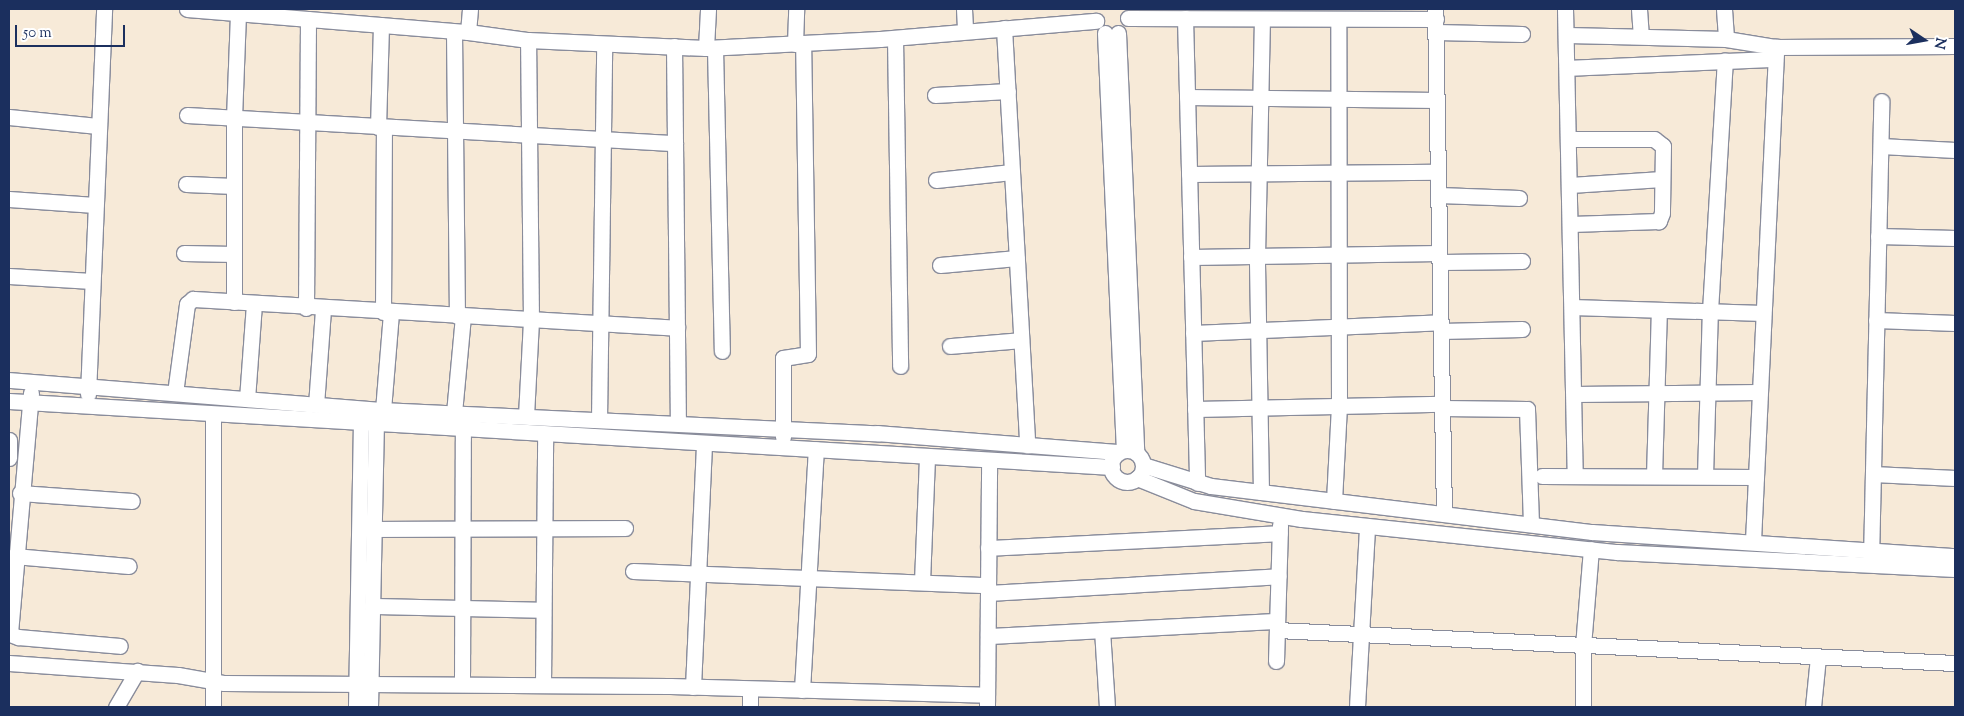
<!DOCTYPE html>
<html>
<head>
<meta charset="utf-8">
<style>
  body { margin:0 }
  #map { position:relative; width:1964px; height:716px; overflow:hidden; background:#f7ead8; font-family:"Sorts Mill Goudy",serif }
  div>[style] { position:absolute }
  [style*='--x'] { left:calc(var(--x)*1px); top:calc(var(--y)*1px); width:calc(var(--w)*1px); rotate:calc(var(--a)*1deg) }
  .roads { filter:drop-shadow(1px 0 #898c9b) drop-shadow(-1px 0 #898c9b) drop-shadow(0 1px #898c9b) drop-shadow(0 -1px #898c9b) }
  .minor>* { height:15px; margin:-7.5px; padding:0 7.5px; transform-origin:7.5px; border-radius:7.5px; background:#fff }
  .minor>.ring { margin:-7.5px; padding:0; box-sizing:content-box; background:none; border:15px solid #fff; border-radius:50% }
  span { translate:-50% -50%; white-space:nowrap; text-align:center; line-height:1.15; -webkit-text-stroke:5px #fff; paint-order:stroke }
  .frame { position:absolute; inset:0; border:10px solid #1b2f5e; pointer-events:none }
  .north { position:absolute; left:1899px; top:15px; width:50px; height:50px; -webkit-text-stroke:4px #fff; paint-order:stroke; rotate:102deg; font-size:14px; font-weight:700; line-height:20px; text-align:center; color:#1b2f5e }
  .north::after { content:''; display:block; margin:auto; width:18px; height:22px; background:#1b2f5e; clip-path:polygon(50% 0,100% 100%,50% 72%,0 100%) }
  .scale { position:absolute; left:15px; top:25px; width:110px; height:22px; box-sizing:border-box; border:2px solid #1b2f5e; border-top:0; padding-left:6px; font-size:15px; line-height:18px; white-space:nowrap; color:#1b2f5e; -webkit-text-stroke:4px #fff; paint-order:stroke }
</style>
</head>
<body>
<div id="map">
  <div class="roads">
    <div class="minor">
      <div style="--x:187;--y:9;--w:282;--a:4.7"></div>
      <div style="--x:468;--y:32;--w:61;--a:7.6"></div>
      <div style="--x:528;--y:40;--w:178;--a:2.6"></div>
      <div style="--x:706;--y:48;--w:174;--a:-3"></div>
      <div style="--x:880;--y:39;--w:217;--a:-4.8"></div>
      <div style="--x:964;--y:9;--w:22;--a:87"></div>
      <div style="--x:1435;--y:9;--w:505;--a:88.98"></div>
      <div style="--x:1565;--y:9;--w:466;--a:88.8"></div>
      <div style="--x:1639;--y:9;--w:26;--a:86"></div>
      <div style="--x:1724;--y:9;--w:30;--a:86"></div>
      <div style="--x:1128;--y:18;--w:308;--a:0.2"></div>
      <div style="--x:1185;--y:18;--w:465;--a:88.5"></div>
      <div style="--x:1004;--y:28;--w:418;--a:86.8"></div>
      <div style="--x:454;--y:32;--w:284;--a:89.4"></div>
      <div style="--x:468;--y:32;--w:23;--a:-85"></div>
      <div style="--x:1436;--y:32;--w:86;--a:1.3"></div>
      <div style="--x:1105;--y:33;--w:417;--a:87.4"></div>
      <div style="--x:1118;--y:33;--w:420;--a:87.5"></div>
      <div style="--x:1567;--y:35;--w:159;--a:1.4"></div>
      <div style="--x:1726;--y:39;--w:51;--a:9.1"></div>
      <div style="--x:1776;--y:47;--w:179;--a:-0.3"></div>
      <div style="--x:895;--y:38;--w:328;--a:89.1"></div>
      <div style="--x:795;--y:44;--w:35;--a:-88"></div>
      <div style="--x:674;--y:46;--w:377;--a:89.4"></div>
      <div style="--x:706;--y:48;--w:39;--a:-87"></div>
      <div style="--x:715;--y:48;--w:303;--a:88.7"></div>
      <div style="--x:1567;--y:68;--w:208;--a:-2.5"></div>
      <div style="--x:935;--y:95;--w:73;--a:-3.1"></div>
      <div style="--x:1187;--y:97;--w:250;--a:0.7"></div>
      <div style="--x:187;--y:115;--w:489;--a:3.3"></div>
      <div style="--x:9;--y:117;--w:89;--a:5.8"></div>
      <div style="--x:378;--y:127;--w:102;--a:-88.3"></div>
      <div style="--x:1569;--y:139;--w:85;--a:0"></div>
      <div style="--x:1654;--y:139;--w:11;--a:38"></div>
      <div style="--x:1663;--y:146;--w:67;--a:90.9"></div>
      <div style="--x:1662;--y:213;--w:9;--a:111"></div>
      <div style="--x:1659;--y:221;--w:88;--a:178"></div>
      <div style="--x:1881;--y:146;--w:74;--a:3.1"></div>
      <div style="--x:1189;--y:174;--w:249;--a:-0.5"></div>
      <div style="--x:936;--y:180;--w:76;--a:-6"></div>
      <div style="--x:186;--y:184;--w:48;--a:2.4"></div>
      <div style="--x:1570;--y:185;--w:92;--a:-3.7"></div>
      <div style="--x:1439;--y:195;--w:80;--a:2.1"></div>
      <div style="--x:9;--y:199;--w:86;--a:4"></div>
      <div style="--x:1878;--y:236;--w:77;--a:1.5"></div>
      <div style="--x:184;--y:253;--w:50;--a:1.1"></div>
      <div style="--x:1191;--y:257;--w:248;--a:-0.9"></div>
      <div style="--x:1440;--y:262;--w:82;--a:-0.7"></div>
      <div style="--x:940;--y:265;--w:77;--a:-5.2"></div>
      <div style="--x:9;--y:276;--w:83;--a:3.4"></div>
      <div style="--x:234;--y:302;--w:184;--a:-90"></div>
      <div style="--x:234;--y:118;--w:105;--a:-87.8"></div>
      <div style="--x:1572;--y:307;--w:191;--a:1.8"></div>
      <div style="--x:306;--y:308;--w:289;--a:-89.6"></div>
      <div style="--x:383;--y:312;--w:185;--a:-89.7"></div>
      <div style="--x:1876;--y:320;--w:79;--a:2.2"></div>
      <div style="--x:1441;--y:331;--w:81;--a:-1.4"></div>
      <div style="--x:1193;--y:333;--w:248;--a:-2.5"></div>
      <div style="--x:950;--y:346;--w:71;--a:-4.8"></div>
      <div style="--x:9;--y:380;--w:375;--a:4.6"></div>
      <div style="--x:383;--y:410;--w:495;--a:2.7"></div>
      <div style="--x:877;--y:433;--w:243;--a:4.5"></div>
      <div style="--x:31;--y:393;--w:242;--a:95"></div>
      <div style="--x:10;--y:634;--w:9;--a:21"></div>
      <div style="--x:18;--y:637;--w:102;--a:5"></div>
      <div style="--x:175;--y:393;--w:90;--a:-82.3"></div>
      <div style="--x:187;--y:304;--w:8;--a:-40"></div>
      <div style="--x:193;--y:299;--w:485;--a:3.4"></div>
      <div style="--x:88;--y:394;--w:385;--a:-87.6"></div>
      <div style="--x:1574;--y:394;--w:185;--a:-0.6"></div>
      <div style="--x:247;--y:399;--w:95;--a:-85.8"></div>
      <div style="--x:9;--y:401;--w:1105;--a:3.42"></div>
      <div style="--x:316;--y:405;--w:96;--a:-85.8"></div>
      <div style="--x:1442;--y:408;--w:85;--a:0.7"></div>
      <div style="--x:1527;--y:409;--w:115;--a:88"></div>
      <div style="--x:1195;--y:409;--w:247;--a:-1.2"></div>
      <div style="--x:383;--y:410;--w:97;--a:-85.3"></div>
      <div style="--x:454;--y:413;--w:97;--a:-84.7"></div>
      <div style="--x:213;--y:414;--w:293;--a:90"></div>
      <div style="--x:526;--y:416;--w:96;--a:-87"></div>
      <div style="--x:531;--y:320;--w:280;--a:-90.6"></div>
      <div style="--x:599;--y:420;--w:376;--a:-89.2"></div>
      <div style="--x:783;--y:437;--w:79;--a:-90"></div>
      <div style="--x:783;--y:358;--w:25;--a:-9"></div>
      <div style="--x:808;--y:354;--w:310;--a:-90.9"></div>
      <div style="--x:9;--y:440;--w:18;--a:90"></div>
      <div class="ring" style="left:1111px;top:450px;width:17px;height:17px"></div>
      <div style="--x:1143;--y:465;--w:71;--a:17.2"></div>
      <div style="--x:1211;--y:486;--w:384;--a:6.9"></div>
      <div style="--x:1592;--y:532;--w:364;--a:3.8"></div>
      <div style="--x:1873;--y:474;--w:82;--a:2.8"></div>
      <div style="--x:1542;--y:476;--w:214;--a:0.3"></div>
      <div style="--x:1654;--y:476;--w:166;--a:-88.3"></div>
      <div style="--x:1705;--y:476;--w:165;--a:-88.3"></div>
      <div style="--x:1710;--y:311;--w:251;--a:-86.6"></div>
      <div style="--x:1137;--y:478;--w:61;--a:22"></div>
      <div style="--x:1194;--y:501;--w:109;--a:9.5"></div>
      <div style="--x:1302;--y:519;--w:317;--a:6"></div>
      <div style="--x:1617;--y:552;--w:338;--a:2.9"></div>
      <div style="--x:1261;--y:492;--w:236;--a:-91"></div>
      <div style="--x:1257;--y:256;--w:237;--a:-88.8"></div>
      <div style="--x:20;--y:493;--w:112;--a:4.1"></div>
      <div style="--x:1334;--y:501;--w:95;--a:-87"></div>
      <div style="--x:1339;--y:406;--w:387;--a:-90.1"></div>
      <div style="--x:374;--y:529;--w:251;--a:-0.2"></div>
      <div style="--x:1753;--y:541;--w:495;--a:-87.3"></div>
      <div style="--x:988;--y:548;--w:292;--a:-2.9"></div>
      <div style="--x:14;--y:556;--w:115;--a:5"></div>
      <div style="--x:1871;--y:559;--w:458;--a:-88.7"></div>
      <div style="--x:633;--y:571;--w:355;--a:2.3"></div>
      <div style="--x:922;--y:582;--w:126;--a:-87.7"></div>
      <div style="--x:988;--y:593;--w:291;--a:-3.3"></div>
      <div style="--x:372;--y:606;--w:171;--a:1.3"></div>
      <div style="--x:1102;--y:630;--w:77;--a:86.3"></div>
      <div style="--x:1277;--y:630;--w:679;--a:2.79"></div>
      <div style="--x:988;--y:636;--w:289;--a:-3"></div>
      <div style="--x:1276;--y:661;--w:136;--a:-88.3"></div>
      <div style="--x:9;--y:663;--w:169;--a:4.1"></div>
      <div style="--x:178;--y:675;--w:47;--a:9.9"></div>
      <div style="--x:224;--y:683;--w:446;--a:0.4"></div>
      <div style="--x:670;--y:686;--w:317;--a:1.6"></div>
      <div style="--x:462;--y:684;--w:255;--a:-89.8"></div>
      <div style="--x:543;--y:685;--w:251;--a:-89.5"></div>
      <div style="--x:693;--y:687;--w:244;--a:-87.4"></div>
      <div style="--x:750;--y:689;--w:18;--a:90"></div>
      <div style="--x:802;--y:690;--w:241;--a:-86.7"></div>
      <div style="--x:116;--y:707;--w:42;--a:-59.7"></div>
      <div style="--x:356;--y:707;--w:293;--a:-89"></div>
      <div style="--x:370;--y:707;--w:292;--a:-88.8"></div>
      <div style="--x:987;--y:707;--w:247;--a:-89.5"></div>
      <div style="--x:1357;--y:707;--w:181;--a:-86.8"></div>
      <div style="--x:1583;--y:707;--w:61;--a:-90"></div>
      <div style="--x:1583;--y:646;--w:97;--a:-85.3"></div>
      <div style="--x:1813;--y:707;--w:50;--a:-84.3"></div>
    </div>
  </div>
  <div class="frame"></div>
  <div class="north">N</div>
  <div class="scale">50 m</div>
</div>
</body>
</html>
